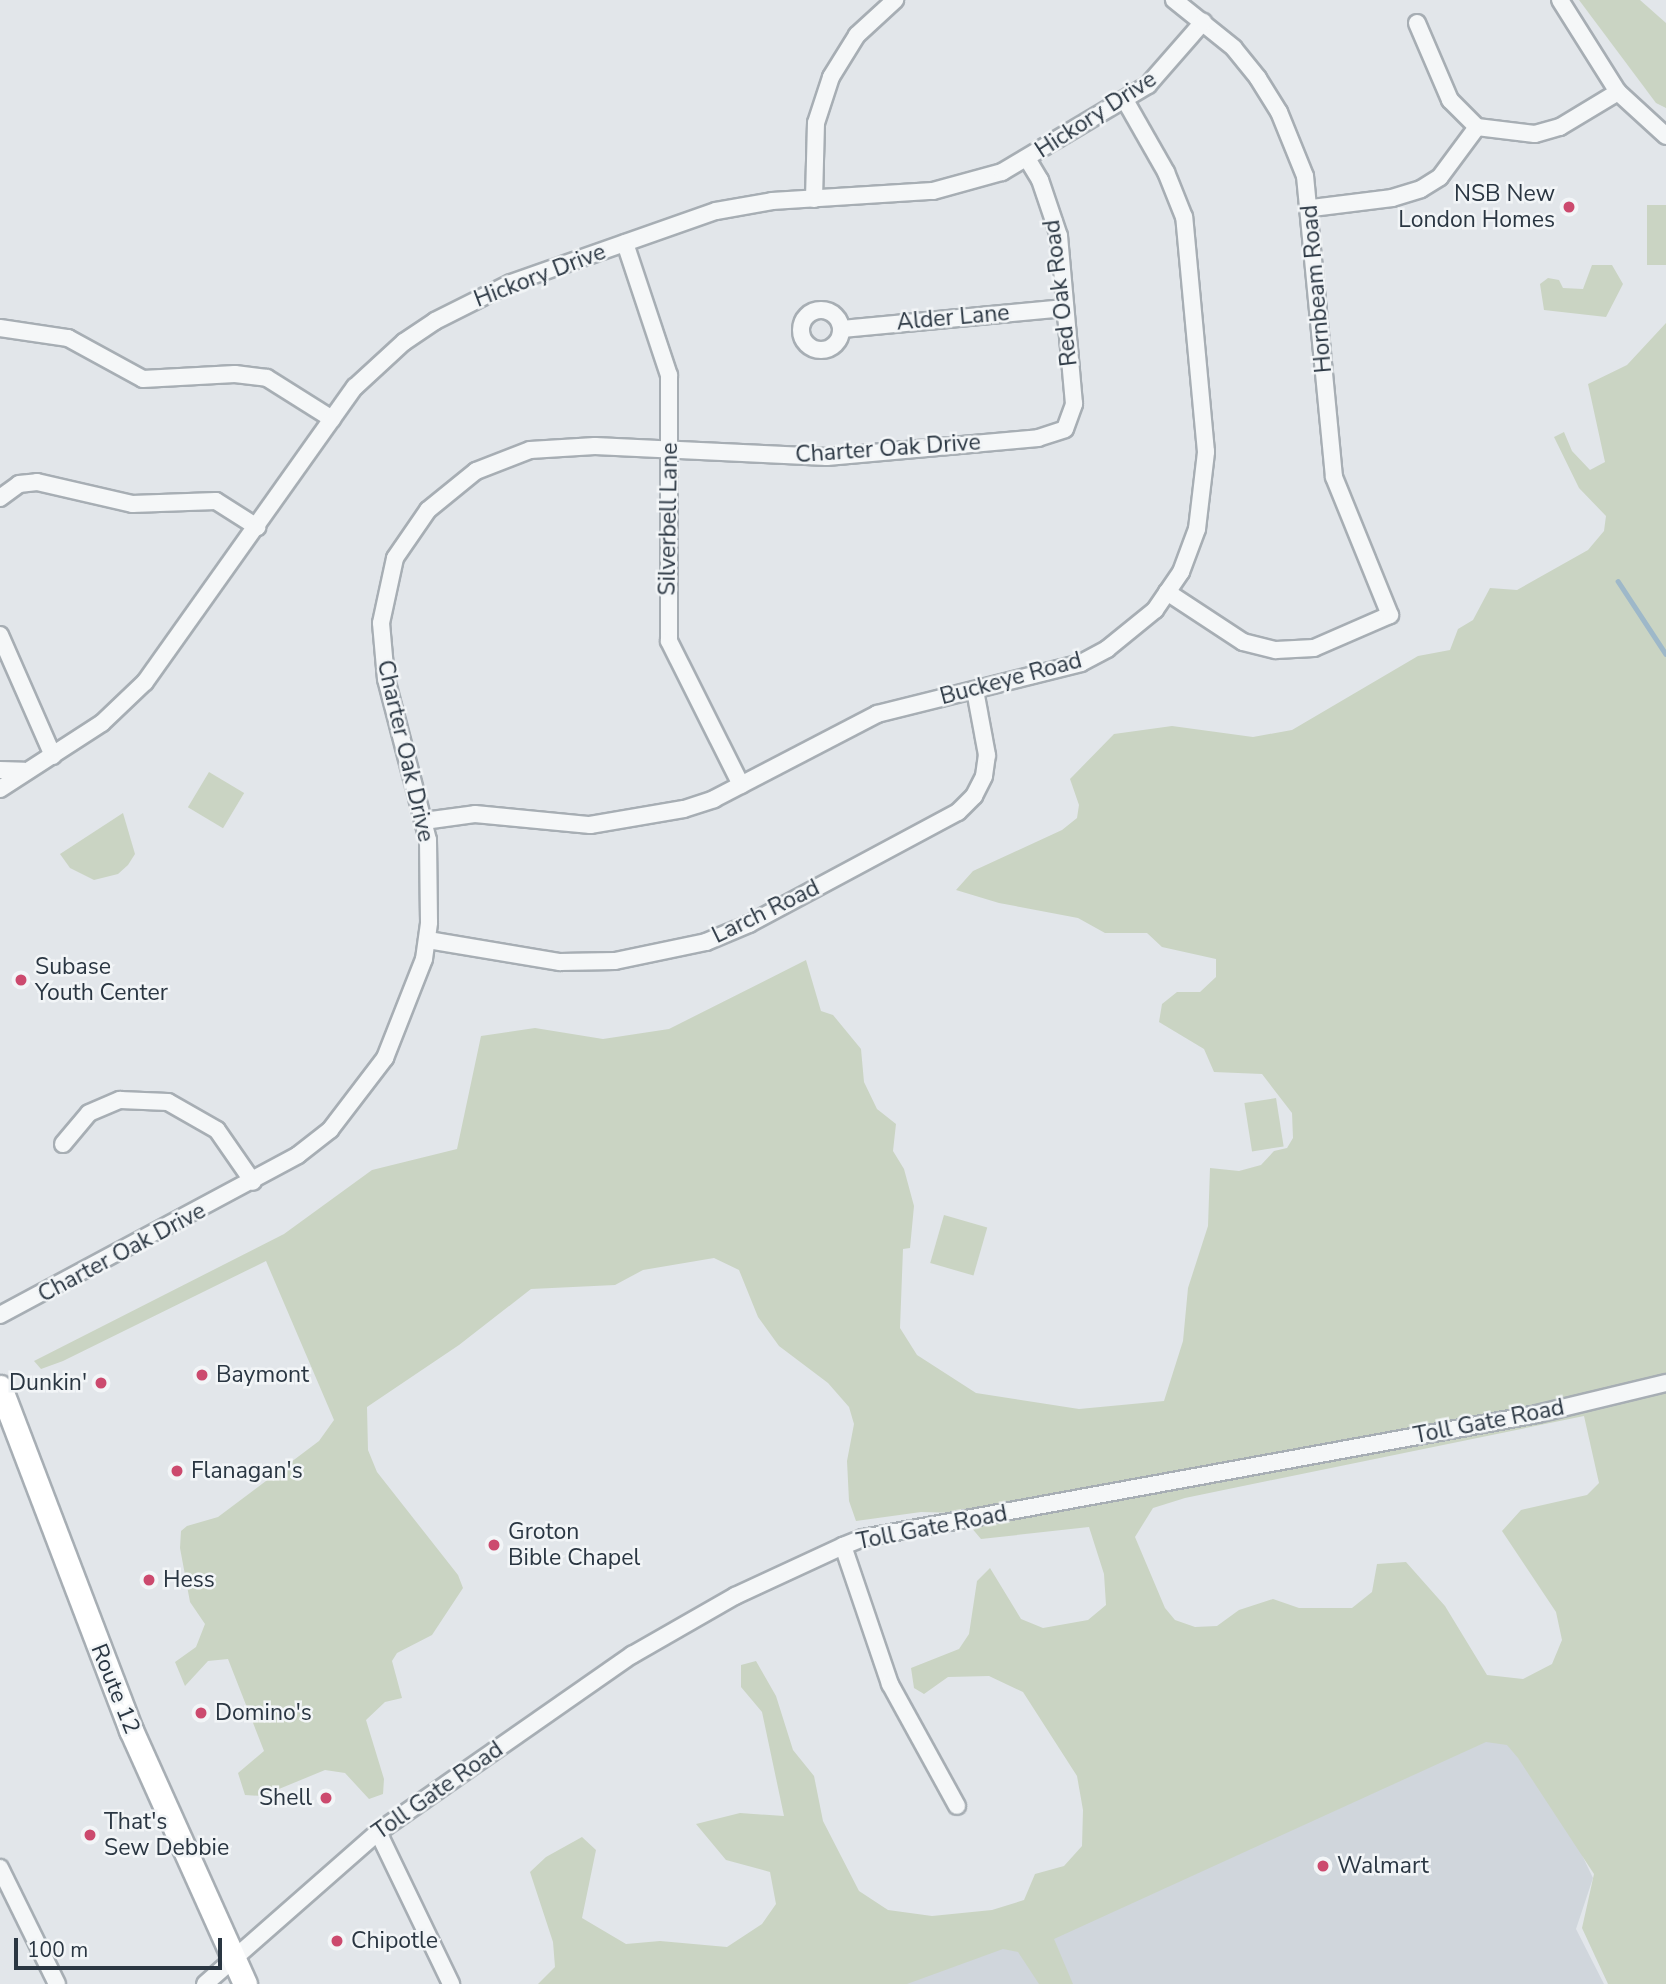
<!DOCTYPE html>
<html>
<head>
<meta charset="utf-8">
<style>
  body { margin:0 }
  #map { position:relative; width:1666px; height:1984px; overflow:hidden; background:#e2e6ea; font-family:"Nunito Sans",sans-serif }
  div>[style] { position:absolute }
  [style*='--x'] { left:calc(var(--x)*1px); top:calc(var(--y)*1px); width:calc(var(--w)*1px); rotate:calc(var(--a)*1deg) }
  .built>* { inset:0; background:#d0d6dc }
  .green>* { inset:0; background:#cad4c3; transform-origin:0 0 }
  .stream>* { height:4.5px; margin:-2.25px; padding:0 2.25px; transform-origin:2.25px; border-radius:2.25px; background:#9eb8c9 }
  .roads { filter:drop-shadow(2px 0 #a7aeb4) drop-shadow(-2px 0 #a7aeb4) drop-shadow(0 2px #a7aeb4) drop-shadow(0 -2px #a7aeb4) }
  .minor>* { height:16px; margin:-8px; padding:0 8px; transform-origin:8px; border-radius:8px; background:#f5f7f8 }
  .minor>.ring { margin:-8px; padding:0; box-sizing:content-box; background:none; border:16px solid #f5f7f8; border-radius:50% }
  .highway>* { height:23px; margin:-11.5px; padding:0 11.5px; transform-origin:11.5px; border-radius:11.5px; background:#fff }
  .dots>* { width:19px; height:19px; translate:-50% -50%; box-sizing:border-box; border:4px solid #f2f5f7; border-radius:50% }
  span { translate:-50% -50%; white-space:nowrap; text-align:center; line-height:1.15; -webkit-text-stroke:5px #f2f5f7; paint-order:stroke }
  .street-label { font-size:23px; color:#2a3642 }
  .poi-label { font-size:23px; color:#2a3642 }
  .right { translate:-100% -50%; text-align:right }
  .left { translate:0 -50%; text-align:left }
  .scale { position:absolute; left:14px; top:1938px; width:208px; height:32px; box-sizing:border-box; border:4px solid #2a3642; border-top:0; padding-left:9px; font-size:21px; line-height:24px; white-space:nowrap; color:#2a3642; -webkit-text-stroke:5px #f2f5f7; paint-order:stroke }
</style>
</head>
<body>
<div id="map">
  <div class="built">
    <div style="clip-path:polygon(1517px 1719px,1593px 1878px,1576px 1929px,1604px 1984px,876px 1984px)"></div>
  </div>
  <div class="green">
    <div style="clip-path:polygon(1579px 0,1640px 0,1666px 23px,1666px 108px,1656px 103px)"></div>
    <div style="left:1647px;top:205px;width:19px;height:60px"></div>
    <div style="clip-path:polygon(1592px 265px,1612px 265px,1623px 284px,1606px 317px,1544px 310px,1540px 284px,1548px 278px,1559px 280px,1563px 288px,1583px 289px)"></div>
    <div style="clip-path:polygon(evenodd,1666px 323px,1666px 1984px,1608px 1984px,1582px 1928px,1594px 1874px,1518px 1758px,1507px 1745px,1486px 1742px,1054px 1939px,1073px 1984px,1039px 1984px,1018px 1952px,1003px 1949px,907px 1984px,538px 1984px,555px 1967px,553px 1942px,530px 1872px,546px 1857px,582px 1837px,596px 1850px,582px 1918px,626px 1944px,660px 1941px,727px 1947px,762px 1924px,776px 1904px,770px 1872px,726px 1860px,696px 1824px,740px 1813px,784px 1816px,762px 1712px,741px 1687px,741px 1665px,756px 1661px,776px 1696px,793px 1750px,814px 1776px,823px 1821px,859px 1891px,888px 1910px,932px 1916px,992px 1910px,1024px 1900px,1035px 1874px,1064px 1866px,1082px 1846px,1083px 1810px,1077px 1776px,1023px 1692px,989px 1676px,948px 1677px,924px 1694px,914px 1688px,911px 1668px,959px 1649px,969px 1634px,977px 1581px,990px 1568px,1021px 1619px,1043px 1628px,1088px 1620px,1106px 1605px,1104px 1574px,1089px 1527px,981px 1539px,959px 1513px,921px 1512px,856px 1521px,849px 1501px,847px 1461px,854px 1424px,849px 1407px,828px 1383px,779px 1346px,758px 1317px,739px 1270px,714px 1258px,643px 1270px,615px 1285px,531px 1289px,459px 1345px,367px 1407px,368px 1450px,377px 1472px,458px 1575px,463px 1588px,432px 1635px,397px 1653px,392px 1661px,402px 1698px,385px 1702px,366px 1720px,384px 1779px,383px 1794px,369px 1799px,345px 1773px,325px 1770px,262px 1796px,245px 1795px,238px 1773px,264px 1751px,228px 1659px,208px 1661px,185px 1686px,175px 1662px,196px 1647px,205px 1624px,190px 1602px,180px 1548px,181px 1531px,187px 1526px,218px 1517px,319px 1441px,334px 1420px,266px 1261px,63px 1361px,41px 1369px,34px 1361px,284px 1234px,372px 1170px,457px 1149px,481px 1036px,535px 1028px,603px 1039px,669px 1029px,806px 960px,821px 1011px,833px 1015px,861px 1049px,864px 1082px,877px 1109px,896px 1124px,893px 1151px,904px 1169px,914px 1206px,910px 1248px,903px 1249px,900px 1328px,917px 1355px,976px 1393px,1079px 1409px,1164px 1401px,1183px 1341px,1188px 1288px,1208px 1226px,1210px 1168px,1239px 1171px,1261px 1165px,1274px 1151px,1287px 1148px,1293px 1138px,1292px 1113px,1262px 1074px,1214px 1072px,1204px 1049px,1159px 1022px,1162px 1004px,1177px 992px,1200px 992px,1216px 977px,1216px 959px,1162px 947px,1147px 933px,1105px 933px,1078px 918px,999px 903px,956px 890px,973px 871px,1062px 830px,1077px 818px,1079px 805px,1070px 779px,1114px 734px,1172px 726px,1253px 737px,1292px 730px,1418px 656px,1450px 650px,1458px 629px,1473px 620px,1490px 588px,1517px 590px,1588px 550px,1604px 531px,1606px 516px,1579px 488px,1554px 437px,1564px 432px,1572px 451px,1590px 470px,1605px 462px,1588px 384px,1627px 365px,1666px 323px,1584px 1416px,1599px 1483px,1587px 1495px,1521px 1510px,1502px 1531px,1556px 1612px,1562px 1640px,1552px 1664px,1523px 1679px,1487px 1675px,1445px 1606px,1406px 1562px,1377px 1564px,1372px 1592px,1352px 1608px,1299px 1608px,1273px 1599px,1239px 1610px,1217px 1626px,1195px 1627px,1175px 1620px,1165px 1608px,1135px 1537px,1153px 1508px,1185px 1498px,1584px 1416px)"></div>
    <div style="left:209px;top:772px;width:41px;height:41px;rotate:31deg"></div>
    <div style="clip-path:polygon(123px 813px,135px 854px,128px 865px,118px 874px,94px 880px,70px 868px,60px 854px)"></div>
    <div style="left:1276px;top:1098px;width:49px;height:32px;rotate:81deg"></div>
    <div style="left:944px;top:1215px;width:45px;height:50px;rotate:16deg"></div>
  </div>
  <div class="stream">
    <div style="--x:1618;--y:581;--w:87;--a:56.7"></div>
  </div>
  <div class="roads">
    <div class="minor">
      <div style="--x:1560;--y:0;--w:109;--a:57.8"></div>
      <div style="--x:1618;--y:92;--w:65;--a:42.5"></div>
      <div style="--x:1417;--y:23;--w:84;--a:66.8"></div>
      <div style="--x:1450;--y:100;--w:38;--a:45"></div>
      <div style="--x:1477;--y:127;--w:58;--a:6.9"></div>
      <div style="--x:1535;--y:134;--w:26;--a:-16"></div>
      <div style="--x:1560;--y:127;--w:68;--a:-31.1"></div>
      <div style="--x:814;--y:199;--w:76;--a:-88.5"></div>
      <div style="--x:816;--y:123;--w:48;--a:-71.9"></div>
      <div style="--x:831;--y:77;--w:49;--a:-58.2"></div>
      <div style="--x:857;--y:35;--w:52;--a:-42.6"></div>
      <div style="--x:1312;--y:208;--w:81;--a:-7.1"></div>
      <div style="--x:1392;--y:198;--w:30;--a:-17"></div>
      <div style="--x:1421;--y:189;--w:22;--a:-32"></div>
      <div style="--x:1440;--y:177;--w:62;--a:-53.5"></div>
      <div style="--x:625;--y:243;--w:139;--a:71.6"></div>
      <div style="--x:669;--y:375;--w:266;--a:90"></div>
      <div style="--x:669;--y:641;--w:161;--a:63.4"></div>
      <div class="ring" style="left:801px;top:310px;width:24px;height:24px"></div>
      <div style="--x:0;--y:328;--w:69;--a:8.4"></div>
      <div style="--x:68;--y:338;--w:85;--a:28.7"></div>
      <div style="--x:143;--y:379;--w:92;--a:-3.1"></div>
      <div style="--x:235;--y:374;--w:32;--a:7"></div>
      <div style="--x:267;--y:378;--w:77;--a:32.2"></div>
      <div style="--x:842;--y:329;--w:224;--a:-5.4"></div>
      <div style="--x:0;--y:498;--w:24;--a:-36"></div>
      <div style="--x:19;--y:484;--w:18;--a:-6"></div>
      <div style="--x:37;--y:482;--w:98;--a:13"></div>
      <div style="--x:132;--y:504;--w:84;--a:-2"></div>
      <div style="--x:216;--y:501;--w:49;--a:32.4"></div>
      <div style="--x:1167;--y:592;--w:91;--a:33.3"></div>
      <div style="--x:1243;--y:642;--w:34;--a:14"></div>
      <div style="--x:1276;--y:650;--w:38;--a:-3"></div>
      <div style="--x:1314;--y:648;--w:83;--a:-23.5"></div>
      <div style="--x:1390;--y:615;--w:149;--a:-112.1"></div>
      <div style="--x:1334;--y:477;--w:302;--a:-95.5"></div>
      <div style="--x:1305;--y:176;--w:69;--a:-112.1"></div>
      <div style="--x:1279;--y:112;--w:40;--a:-122"></div>
      <div style="--x:1258;--y:78;--w:38;--a:-129"></div>
      <div style="--x:1234;--y:48;--w:77;--a:-141.3"></div>
      <div style="--x:0;--y:635;--w:132;--a:66.3"></div>
      <div style="--x:0;--y:770;--w:24;--a:2"></div>
      <div style="--x:0;--y:789;--w:121;--a:-32.9"></div>
      <div style="--x:102;--y:723;--w:59;--a:-43.6"></div>
      <div style="--x:145;--y:682;--w:362;--a:-54.6"></div>
      <div style="--x:355;--y:387;--w:67;--a:-42.6"></div>
      <div style="--x:404;--y:342;--w:37;--a:-34"></div>
      <div style="--x:435;--y:321;--w:85;--a:-26.6"></div>
      <div style="--x:511;--y:283;--w:217;--a:-19.4"></div>
      <div style="--x:716;--y:211;--w:57;--a:-10.1"></div>
      <div style="--x:772;--y:201;--w:161;--a:-3.6"></div>
      <div style="--x:933;--y:191;--w:72;--a:-15.4"></div>
      <div style="--x:1002;--y:172;--w:170;--a:-30.8"></div>
      <div style="--x:1148;--y:85;--w:84;--a:-48.9"></div>
      <div style="--x:424;--y:821;--w:51;--a:-7.8"></div>
      <div style="--x:475;--y:814;--w:116;--a:5.5"></div>
      <div style="--x:590;--y:825;--w:95;--a:-9.7"></div>
      <div style="--x:684;--y:809;--w:32;--a:-18"></div>
      <div style="--x:714;--y:799;--w:184;--a:-27.5"></div>
      <div style="--x:877;--y:714;--w:210;--a:-14"></div>
      <div style="--x:1081;--y:663;--w:30;--a:-28"></div>
      <div style="--x:1107;--y:649;--w:62;--a:-39.1"></div>
      <div style="--x:1155;--y:610;--w:46;--a:-55.6"></div>
      <div style="--x:1181;--y:572;--w:46;--a:-69.6"></div>
      <div style="--x:1197;--y:529;--w:78;--a:-83.3"></div>
      <div style="--x:1206;--y:452;--w:236;--a:-95.3"></div>
      <div style="--x:1184;--y:217;--w:48;--a:-111.8"></div>
      <div style="--x:1166;--y:172;--w:83;--a:-119.7"></div>
      <div style="--x:428;--y:940;--w:134;--a:9.5"></div>
      <div style="--x:560;--y:962;--w:55;--a:-1"></div>
      <div style="--x:615;--y:961;--w:93;--a:-11.8"></div>
      <div style="--x:706;--y:942;--w:47;--a:-22.7"></div>
      <div style="--x:749;--y:924;--w:237;--a:-28.2"></div>
      <div style="--x:958;--y:812;--w:23;--a:-45"></div>
      <div style="--x:974;--y:796;--w:22;--a:-63"></div>
      <div style="--x:984;--y:776;--w:21;--a:-82"></div>
      <div style="--x:987;--y:755;--w:66;--a:-100.5"></div>
      <div style="--x:63;--y:1144;--w:40;--a:-50"></div>
      <div style="--x:89;--y:1113;--w:34;--a:-23"></div>
      <div style="--x:120;--y:1100;--w:48;--a:2.4"></div>
      <div style="--x:168;--y:1102;--w:56;--a:29.7"></div>
      <div style="--x:217;--y:1130;--w:63;--a:55.3"></div>
      <div style="--x:0;--y:1315;--w:338;--a:-28.2"></div>
      <div style="--x:298;--y:1155;--w:41;--a:-38"></div>
      <div style="--x:330;--y:1130;--w:91;--a:-52.6"></div>
      <div style="--x:385;--y:1058;--w:106;--a:-68.5"></div>
      <div style="--x:424;--y:959;--w:37;--a:-82"></div>
      <div style="--x:429;--y:922;--w:82;--a:-90.7"></div>
      <div style="--x:428;--y:840;--w:166;--a:-104.6"></div>
      <div style="--x:386;--y:679;--w:56;--a:-95.1"></div>
      <div style="--x:381;--y:623;--w:66;--a:-77.8"></div>
      <div style="--x:395;--y:558;--w:58;--a:-55.5"></div>
      <div style="--x:428;--y:510;--w:62;--a:-39.1"></div>
      <div style="--x:476;--y:471;--w:58;--a:-21.3"></div>
      <div style="--x:530;--y:450;--w:65;--a:-3.5"></div>
      <div style="--x:595;--y:446;--w:232;--a:2.7"></div>
      <div style="--x:827;--y:457;--w:212;--a:-5.1"></div>
      <div style="--x:1038;--y:438;--w:28;--a:-18"></div>
      <div style="--x:1065;--y:429;--w:27;--a:-70"></div>
      <div style="--x:1074;--y:404;--w:169;--a:-95.1"></div>
      <div style="--x:1059;--y:236;--w:59;--a:-108.7"></div>
      <div style="--x:1040;--y:180;--w:23;--a:-121"></div>
      <div style="--x:843;--y:1546;--w:146;--a:71.2"></div>
      <div style="--x:890;--y:1684;--w:139;--a:61.2"></div>
      <div style="--x:378;--y:1832;--w:169;--a:64.3"></div>
      <div style="--x:0;--y:1868;--w:129;--a:63.8"></div>
      <div style="--x:205;--y:1984;--w:230;--a:-41.3"></div>
      <div style="--x:378;--y:1832;--w:310;--a:-34.9"></div>
      <div style="--x:632;--y:1655;--w:119;--a:-29.8"></div>
      <div style="--x:735;--y:1596;--w:119;--a:-24.8"></div>
      <div style="--x:843;--y:1546;--w:22;--a:-22"></div>
      <div style="--x:863;--y:1538;--w:685;--a:-10.42"></div>
      <div style="--x:1537;--y:1414;--w:133;--a:-13.5"></div>
    </div>
    <div class="highway">
      <div style="--x:0;--y:1387;--w:367;--a:69.1"></div>
      <div style="--x:131;--y:1730;--w:278;--a:65.8"></div>
    </div>
  </div>
  <div class="dots">
    <div style="left:1569px;top:207px;background:#cc4a6e"></div>
    <div style="left:21px;top:980px;background:#cc4a6e"></div>
    <div style="left:202px;top:1375px;background:#cc4a6e"></div>
    <div style="left:101px;top:1383px;background:#cc4a6e"></div>
    <div style="left:177px;top:1471px;background:#cc4a6e"></div>
    <div style="left:494px;top:1545px;background:#cc4a6e"></div>
    <div style="left:149px;top:1580px;background:#cc4a6e"></div>
    <div style="left:201px;top:1713px;background:#cc4a6e"></div>
    <div style="left:326px;top:1798px;background:#cc4a6e"></div>
    <div style="left:90px;top:1835px;background:#cc4a6e"></div>
    <div style="left:1323px;top:1866px;background:#cc4a6e"></div>
    <div style="left:337px;top:1941px;background:#cc4a6e"></div>
  </div>
  <div class="street-label">
    <span style="left:1096px;top:115px;rotate:-33deg">Hickory Drive</span>
    <span style="left:540px;top:276px;rotate:-21deg">Hickory Drive</span>
    <span style="left:1317px;top:289px;rotate:-95deg">Hornbeam Road</span>
    <span style="left:1061px;top:293px;rotate:-97deg">Red Oak Road</span>
    <span style="left:953px;top:318px;rotate:-5deg">Alder Lane</span>
    <span style="left:888px;top:449px;rotate:-4deg">Charter Oak Drive</span>
    <span style="left:669px;top:519px;rotate:-89deg">Silverbell Lane</span>
    <span style="left:1011px;top:679px;rotate:-15deg">Buckeye Road</span>
    <span style="left:405px;top:751px;rotate:77deg">Charter Oak Drive</span>
    <span style="left:766px;top:912px;rotate:-26deg">Larch Road</span>
    <span style="left:122px;top:1253px;rotate:-28deg">Charter Oak Drive</span>
    <span style="left:1489px;top:1422px;rotate:-11deg">Toll Gate Road</span>
    <span style="left:932px;top:1528px;rotate:-11deg">Toll Gate Road</span>
    <span style="left:115px;top:1689px;rotate:68deg">Route 12</span>
    <span style="left:438px;top:1791px;rotate:-35deg">Toll Gate Road</span>
  </div>
  <div class="poi-label">
    <span class="right" style="left:1555px;top:207px">NSB New<br>London Homes</span>
    <span class="left" style="left:35px;top:980px">Subase<br>Youth Center</span>
    <span class="left" style="left:216px;top:1375px">Baymont</span>
    <span class="right" style="left:87px;top:1383px">Dunkin'</span>
    <span class="left" style="left:191px;top:1471px">Flanagan's</span>
    <span class="left" style="left:508px;top:1545px">Groton<br>Bible Chapel</span>
    <span class="left" style="left:163px;top:1580px">Hess</span>
    <span class="left" style="left:215px;top:1713px">Domino's</span>
    <span class="right" style="left:312px;top:1798px">Shell</span>
    <span class="left" style="left:104px;top:1835px">That's<br>Sew Debbie</span>
    <span class="left" style="left:1337px;top:1866px">Walmart</span>
    <span class="left" style="left:351px;top:1941px">Chipotle</span>
  </div>
  <div class="scale">100 m</div>
</div>
</body>
</html>
